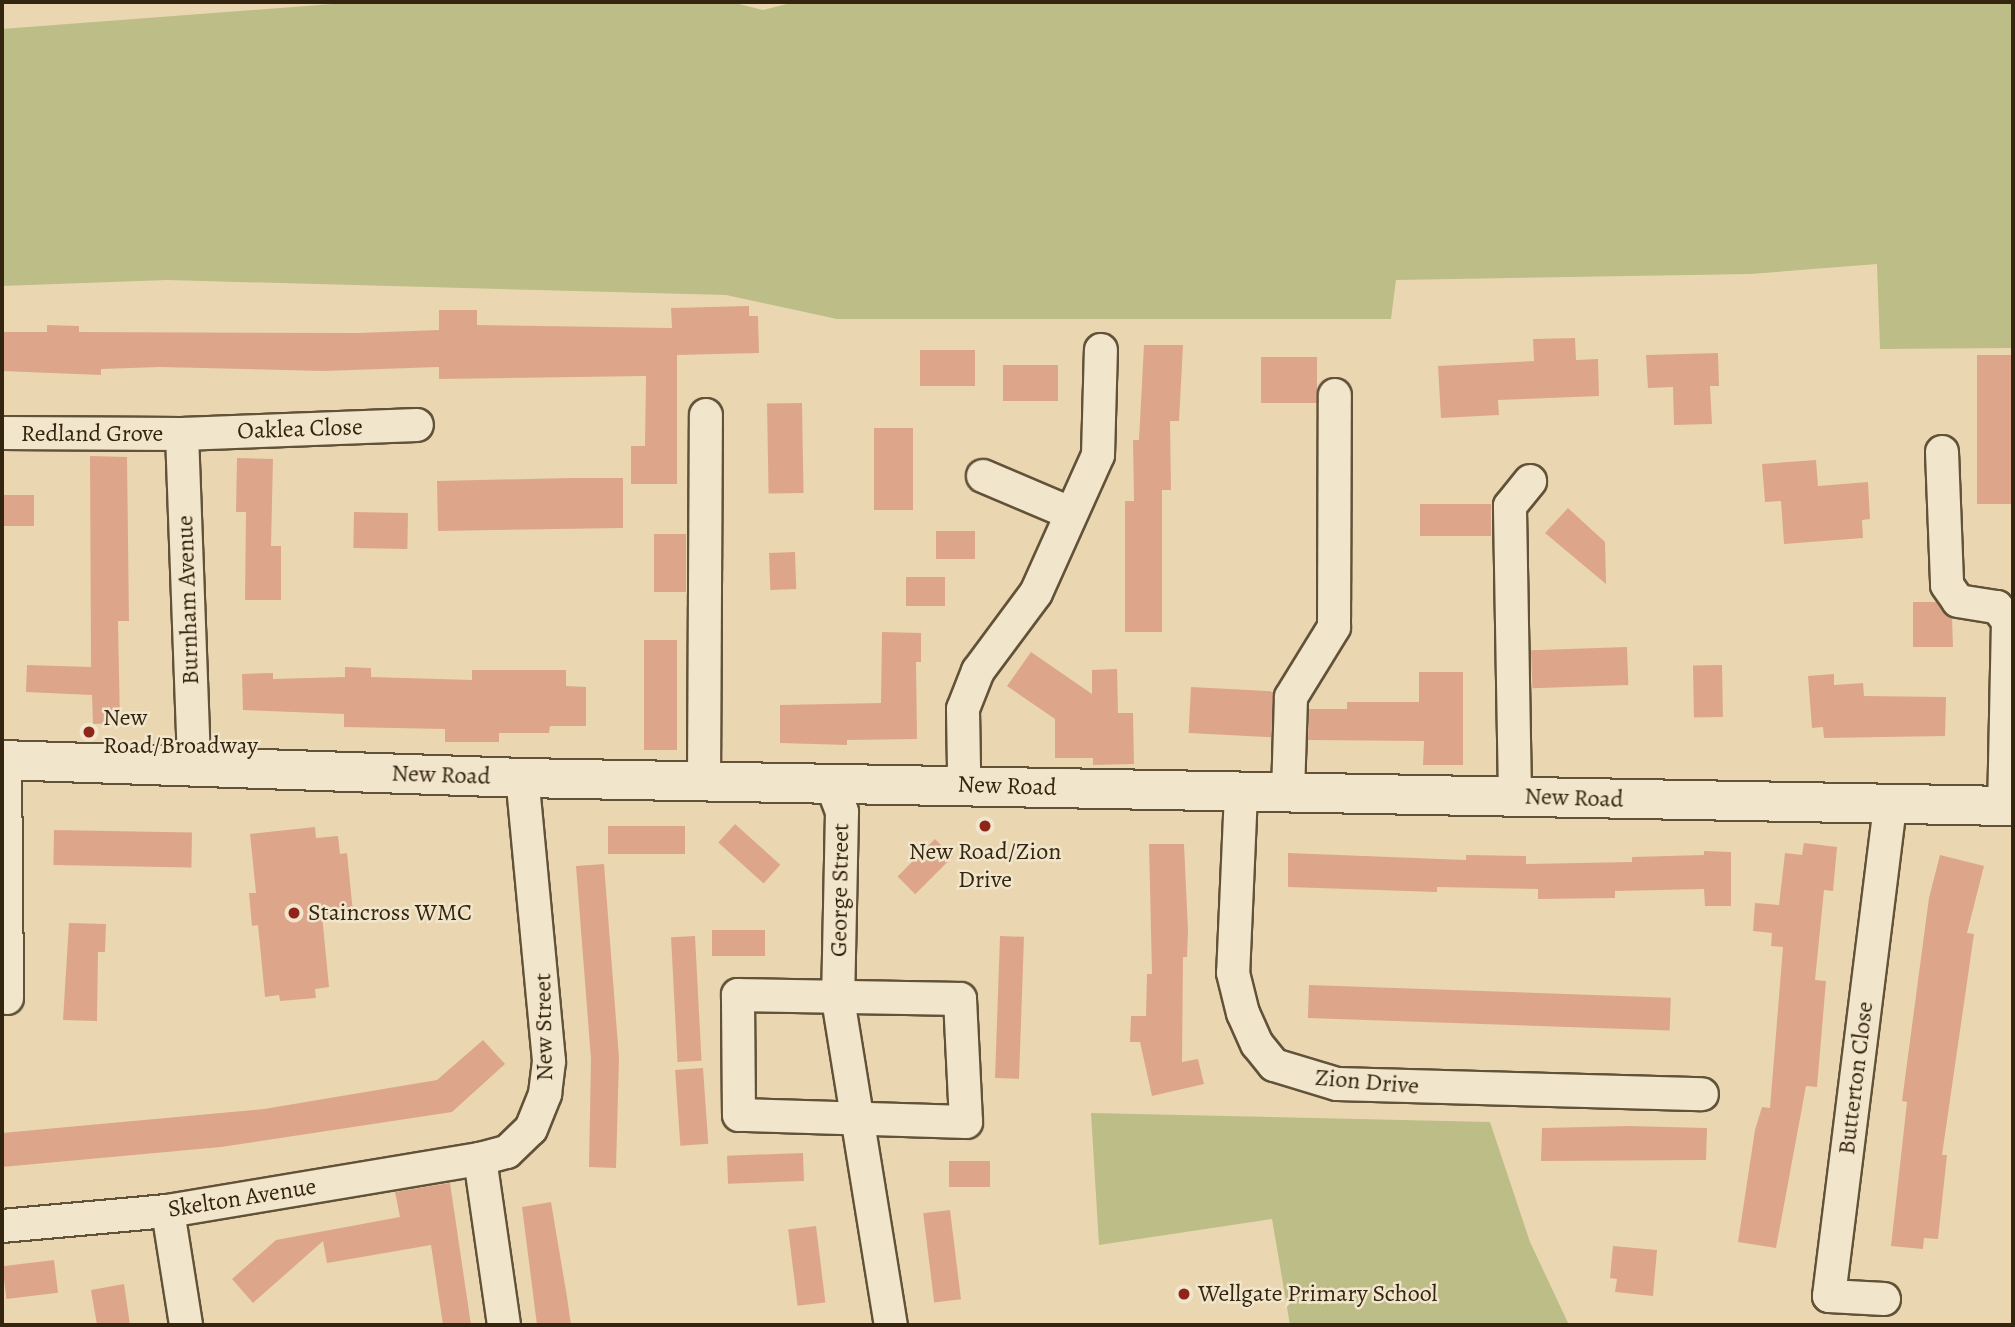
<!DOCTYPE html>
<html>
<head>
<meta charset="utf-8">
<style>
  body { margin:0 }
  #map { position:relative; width:2015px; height:1327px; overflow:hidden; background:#ead7b1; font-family:Alegreya,serif }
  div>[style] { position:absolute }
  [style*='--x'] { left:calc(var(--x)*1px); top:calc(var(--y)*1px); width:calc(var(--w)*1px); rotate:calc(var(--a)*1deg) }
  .green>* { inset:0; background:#bdbd87 }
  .building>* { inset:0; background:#dda68b; transform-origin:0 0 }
  .roads { filter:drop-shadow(2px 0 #625238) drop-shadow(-2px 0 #625238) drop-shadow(0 2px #625238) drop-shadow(0 -2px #625238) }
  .minor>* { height:32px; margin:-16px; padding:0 16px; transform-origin:16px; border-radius:16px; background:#f1e5cc }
  .tertiary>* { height:38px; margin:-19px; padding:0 19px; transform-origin:19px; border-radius:19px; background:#f1e5cc }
  .dots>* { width:19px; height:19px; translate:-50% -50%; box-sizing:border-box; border:4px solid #f1e5cc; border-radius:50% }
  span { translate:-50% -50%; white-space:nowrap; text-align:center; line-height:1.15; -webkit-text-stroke:5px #f1e5cc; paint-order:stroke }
  .street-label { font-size:24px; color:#342510 }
  .poi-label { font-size:24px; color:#342510 }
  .left { translate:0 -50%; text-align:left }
  .frame { position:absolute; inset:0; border:4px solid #342510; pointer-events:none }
</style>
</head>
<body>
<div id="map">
  <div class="green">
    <div style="clip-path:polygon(358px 2px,731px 2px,763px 10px,795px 2px,2013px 2px,2013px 348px,1880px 349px,1877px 264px,1751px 274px,1396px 280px,1391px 319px,837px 319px,726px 295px,167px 280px,2px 286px,2px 29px)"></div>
    <div style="clip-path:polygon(1091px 1113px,1490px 1122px,1530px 1242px,1569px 1325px,1290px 1325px,1272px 1219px,1099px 1245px)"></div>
  </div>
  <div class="building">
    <div style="clip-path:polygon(749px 306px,749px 316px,758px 316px,759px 353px,677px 355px,677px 484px,631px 484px,631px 446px,645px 446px,646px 376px,439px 379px,439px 367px,323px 371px,160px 367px,101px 369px,101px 375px,2px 371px,2px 332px,47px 332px,47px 325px,79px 326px,79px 332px,358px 333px,439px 330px,439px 310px,477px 310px,477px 325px,672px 328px,671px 308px)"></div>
    <div style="clip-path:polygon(1575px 338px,1576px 360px,1598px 359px,1599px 396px,1498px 400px,1499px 415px,1441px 418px,1438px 366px,1534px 361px,1533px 339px)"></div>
    <div style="clip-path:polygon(1144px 345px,1183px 345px,1179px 421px,1170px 421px,1171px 490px,1162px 490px,1162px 632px,1125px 632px,1125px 501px,1134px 501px,1133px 440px,1139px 440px)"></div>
    <div style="left:920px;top:350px;width:55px;height:36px"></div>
    <div style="clip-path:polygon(1718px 353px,1719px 386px,1710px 386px,1712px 424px,1674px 425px,1673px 387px,1648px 388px,1646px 355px)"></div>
    <div style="left:2013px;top:355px;width:149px;height:36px;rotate:90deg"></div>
    <div style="left:1261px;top:357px;width:56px;height:46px"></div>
    <div style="left:1058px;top:365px;width:36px;height:55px;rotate:90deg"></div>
    <div style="left:802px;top:403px;width:90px;height:35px;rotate:89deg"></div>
    <div style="left:874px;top:428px;width:39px;height:82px"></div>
    <div style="clip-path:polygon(90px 456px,127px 457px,129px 621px,118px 621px,120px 723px,93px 724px,92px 695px,26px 692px,27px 665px,91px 667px)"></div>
    <div style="clip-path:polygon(237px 458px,273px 459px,271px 546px,281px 546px,281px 600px,245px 600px,246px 512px,236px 512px)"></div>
    <div style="clip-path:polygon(1816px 460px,1818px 486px,1868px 482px,1870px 519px,1862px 520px,1863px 538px,1784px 544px,1781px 501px,1765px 502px,1762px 464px)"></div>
    <div style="clip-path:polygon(569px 478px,623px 478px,623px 528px,438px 531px,437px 481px)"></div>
    <div style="left:2px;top:495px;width:32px;height:31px"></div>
    <div style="left:1420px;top:504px;width:71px;height:32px"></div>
    <div style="clip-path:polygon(1568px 508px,1605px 542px,1606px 584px,1545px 533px)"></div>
    <div style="left:354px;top:512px;width:54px;height:36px;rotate:1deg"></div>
    <div style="left:936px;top:531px;width:39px;height:28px"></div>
    <div style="left:654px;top:534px;width:32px;height:58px"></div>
    <div style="left:795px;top:552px;width:37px;height:26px;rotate:88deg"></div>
    <div style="left:906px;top:577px;width:39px;height:29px"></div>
    <div style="clip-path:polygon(1913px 602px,1937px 602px,1952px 618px,1953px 647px,1913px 647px)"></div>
    <div style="clip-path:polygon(882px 632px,921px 633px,921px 662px,916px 662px,917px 739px,847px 740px,847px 745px,780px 743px,780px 705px,881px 703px)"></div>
    <div style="left:644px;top:640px;width:33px;height:110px"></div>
    <div style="left:1627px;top:647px;width:38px;height:96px;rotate:88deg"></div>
    <div style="clip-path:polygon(1031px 652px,1092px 694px,1092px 670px,1117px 669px,1118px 713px,1133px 713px,1134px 764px,1093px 765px,1093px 758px,1055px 758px,1055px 719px,1007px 686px)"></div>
    <div style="left:1722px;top:665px;width:52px;height:29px;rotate:89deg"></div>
    <div style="clip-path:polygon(345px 667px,371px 668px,371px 677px,472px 680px,472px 670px,566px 670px,566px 686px,586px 687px,586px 726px,550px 726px,549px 733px,499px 733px,499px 742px,445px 742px,445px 729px,344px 727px,344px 714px,243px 710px,242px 674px,273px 673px,273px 679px,345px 677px)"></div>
    <div style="clip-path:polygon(1419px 672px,1463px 672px,1463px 765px,1423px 765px,1424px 741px,1308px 740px,1309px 709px,1347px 709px,1347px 702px,1419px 702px)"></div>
    <div style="clip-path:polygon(1834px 674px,1834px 685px,1863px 683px,1864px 696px,1946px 697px,1945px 736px,1824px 738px,1823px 727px,1812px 728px,1808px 676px)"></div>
    <div style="left:1191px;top:687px;width:83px;height:46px;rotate:3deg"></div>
    <div style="left:735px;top:824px;width:61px;height:25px;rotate:42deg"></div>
    <div style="left:608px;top:826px;width:77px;height:28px"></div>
    <div style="clip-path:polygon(315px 827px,316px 838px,338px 836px,340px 854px,347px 853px,353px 912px,322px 915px,329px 987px,315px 989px,316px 998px,280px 1001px,279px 995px,265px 997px,258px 925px,252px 926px,249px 893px,256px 893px,250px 834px)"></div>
    <div style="left:54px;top:830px;width:138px;height:35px;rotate:1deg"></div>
    <div style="left:935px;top:839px;width:25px;height:53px;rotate:45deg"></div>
    <div style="clip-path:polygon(1804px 843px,1837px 847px,1833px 891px,1824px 890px,1815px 980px,1826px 981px,1817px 1087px,1806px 1086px,1776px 1248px,1738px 1242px,1755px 1130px,1762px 1107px,1770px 1108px,1783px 947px,1771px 946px,1772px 933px,1753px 931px,1755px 903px,1779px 905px,1785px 853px,1802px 855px)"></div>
    <div style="clip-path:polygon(1149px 844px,1184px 844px,1188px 930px,1187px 957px,1183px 957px,1182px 1062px,1198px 1059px,1204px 1084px,1152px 1096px,1140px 1042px,1130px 1042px,1131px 1016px,1146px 1016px,1147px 974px,1152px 974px)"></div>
    <div style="clip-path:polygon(1704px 851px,1731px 852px,1731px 906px,1705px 906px,1704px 889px,1615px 891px,1615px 898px,1538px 899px,1538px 889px,1437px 887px,1437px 892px,1288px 887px,1288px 853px,1466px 860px,1466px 855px,1526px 856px,1526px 864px,1632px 862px,1632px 857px,1704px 855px)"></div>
    <div style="clip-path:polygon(1940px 855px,1984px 866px,1967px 933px,1974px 934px,1942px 1155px,1947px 1155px,1938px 1239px,1924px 1238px,1923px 1249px,1891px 1246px,1907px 1102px,1902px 1101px,1929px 898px)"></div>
    <div style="clip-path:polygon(604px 864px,619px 1058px,616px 1168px,589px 1167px,591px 1059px,576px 866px)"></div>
    <div style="clip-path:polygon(69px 923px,106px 924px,105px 952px,98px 952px,97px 1021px,63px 1020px)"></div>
    <div style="left:765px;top:930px;width:26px;height:53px;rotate:90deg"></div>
    <div style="left:695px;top:936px;width:125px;height:24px;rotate:87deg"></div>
    <div style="left:1000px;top:936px;width:24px;height:142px;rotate:2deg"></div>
    <div style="left:1309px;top:985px;width:362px;height:33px;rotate:2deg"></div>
    <div style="clip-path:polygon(483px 1040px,505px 1064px,452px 1112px,221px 1147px,2px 1167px,2px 1133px,264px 1109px,437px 1080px)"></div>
    <div style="left:703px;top:1068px;width:76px;height:28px;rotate:86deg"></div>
    <div style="clip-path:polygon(1628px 1126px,1707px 1128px,1706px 1160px,1541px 1161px,1542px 1128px)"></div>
    <div style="left:803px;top:1153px;width:28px;height:76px;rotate:88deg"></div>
    <div style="left:949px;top:1161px;width:41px;height:26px"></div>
    <div style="clip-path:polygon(450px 1183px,471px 1325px,443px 1325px,431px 1245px,327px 1263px,323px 1241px,253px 1303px,232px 1279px,276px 1240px,400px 1217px,395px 1192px)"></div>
    <div style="clip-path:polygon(551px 1202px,567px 1297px,571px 1325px,537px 1325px,522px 1207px)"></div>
    <div style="left:950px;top:1210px;width:90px;height:27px;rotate:83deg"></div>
    <div style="left:816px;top:1226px;width:77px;height:28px;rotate:83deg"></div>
    <div style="clip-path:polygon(1613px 1246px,1657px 1250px,1653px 1296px,1615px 1292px,1617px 1279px,1610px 1278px)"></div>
    <div style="left:54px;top:1260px;width:33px;height:52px;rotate:83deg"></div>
    <div style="clip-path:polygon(124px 1284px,130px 1325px,97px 1325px,91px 1290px)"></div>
  </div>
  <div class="roads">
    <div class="minor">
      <div style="--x:2;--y:433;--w:180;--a:0.3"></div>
      <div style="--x:182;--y:434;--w:235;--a:-2.2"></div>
      <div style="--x:182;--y:434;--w:331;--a:87.9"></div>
      <div style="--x:1942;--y:452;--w:133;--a:87.8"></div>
      <div style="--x:1947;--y:585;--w:19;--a:55"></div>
      <div style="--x:1958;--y:601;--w:39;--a:9"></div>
      <div style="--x:1997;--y:607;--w:18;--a:52"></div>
      <div style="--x:2008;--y:621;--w:185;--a:91.2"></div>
      <div style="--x:983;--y:476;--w:95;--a:23"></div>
      <div style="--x:5;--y:760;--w:238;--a:89.5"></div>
      <div style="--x:704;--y:780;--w:365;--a:-89.7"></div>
      <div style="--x:831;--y:783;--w:31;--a:69"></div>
      <div style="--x:842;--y:812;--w:187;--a:91.2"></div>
      <div style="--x:838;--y:999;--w:330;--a:80.8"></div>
      <div style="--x:960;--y:784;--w:16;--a:-76"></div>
      <div style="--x:964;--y:768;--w:59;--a:-91"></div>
      <div style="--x:963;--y:709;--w:41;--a:-68.5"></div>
      <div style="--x:978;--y:671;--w:97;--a:-53.4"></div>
      <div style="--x:1036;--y:593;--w:151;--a:-65.8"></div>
      <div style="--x:1098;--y:455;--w:105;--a:-88.4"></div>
      <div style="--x:1241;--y:793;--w:180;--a:92.5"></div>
      <div style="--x:1233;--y:973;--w:41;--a:76"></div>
      <div style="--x:1243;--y:1013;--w:34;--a:66"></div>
      <div style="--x:1257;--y:1044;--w:27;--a:51"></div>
      <div style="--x:1274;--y:1065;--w:66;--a:16.8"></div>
      <div style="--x:1337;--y:1084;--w:365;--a:1.6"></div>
      <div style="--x:1288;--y:793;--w:96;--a:-88.2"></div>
      <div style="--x:1291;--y:697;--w:82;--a:-58.4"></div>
      <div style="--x:1334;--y:627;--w:232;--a:-89.8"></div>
      <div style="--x:1515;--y:796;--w:290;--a:-91"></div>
      <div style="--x:1510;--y:506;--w:32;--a:-51"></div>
      <div style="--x:738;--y:995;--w:222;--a:1"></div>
      <div style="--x:960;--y:999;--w:123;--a:87.2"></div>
      <div style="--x:966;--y:1122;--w:227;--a:-178.2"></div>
      <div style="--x:739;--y:1115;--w:120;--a:-90.5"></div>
      <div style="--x:168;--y:1211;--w:115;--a:81"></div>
      <div style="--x:2;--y:1226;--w:167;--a:-5.2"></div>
      <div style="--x:168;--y:1211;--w:316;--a:-9.5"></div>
      <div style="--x:1884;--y:1299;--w:55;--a:-176.9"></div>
      <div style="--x:1829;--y:1296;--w:496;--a:-82.9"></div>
      <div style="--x:504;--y:1325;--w:168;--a:-98.2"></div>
      <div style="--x:480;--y:1159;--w:28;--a:-15"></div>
      <div style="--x:507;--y:1152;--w:33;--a:-44"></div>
      <div style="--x:531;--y:1129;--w:38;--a:-68"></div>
      <div style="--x:545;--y:1094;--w:33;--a:-83"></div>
      <div style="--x:549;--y:1061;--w:284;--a:-95.4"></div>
    </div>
    <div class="tertiary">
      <div style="--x:2;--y:760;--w:520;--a:1.98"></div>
      <div style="--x:522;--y:778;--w:1491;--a:1.08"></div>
    </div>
  </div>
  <div class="dots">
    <div style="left:89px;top:732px;background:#8f2418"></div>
    <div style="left:985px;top:826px;background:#8f2418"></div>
    <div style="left:294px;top:913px;background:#8f2418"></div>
    <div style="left:1184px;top:1294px;background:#8f2418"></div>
  </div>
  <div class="street-label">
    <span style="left:300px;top:429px;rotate:-2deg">Oaklea Close</span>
    <span style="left:92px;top:434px">Redland Grove</span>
    <span style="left:188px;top:600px;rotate:-92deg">Burnham Avenue</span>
    <span style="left:441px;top:775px;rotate:2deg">New Road</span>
    <span style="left:1007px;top:786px;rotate:2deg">New Road</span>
    <span style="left:1574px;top:798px;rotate:2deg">New Road</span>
    <span style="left:840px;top:890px;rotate:-89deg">George Street</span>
    <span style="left:544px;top:1027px;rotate:-91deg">New Street</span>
    <span style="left:1856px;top:1078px;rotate:-83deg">Butterton Close</span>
    <span style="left:1367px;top:1082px;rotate:5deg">Zion Drive</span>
    <span style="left:242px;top:1198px;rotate:-9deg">Skelton Avenue</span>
  </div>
  <div class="poi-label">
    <span class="left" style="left:103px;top:732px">New<br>Road/Broadway</span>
    <span style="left:985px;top:866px">New Road/Zion<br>Drive</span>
    <span class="left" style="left:308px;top:913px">Staincross WMC</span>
    <span class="left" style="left:1198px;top:1294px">Wellgate Primary School</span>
  </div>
  <div class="frame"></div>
</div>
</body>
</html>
